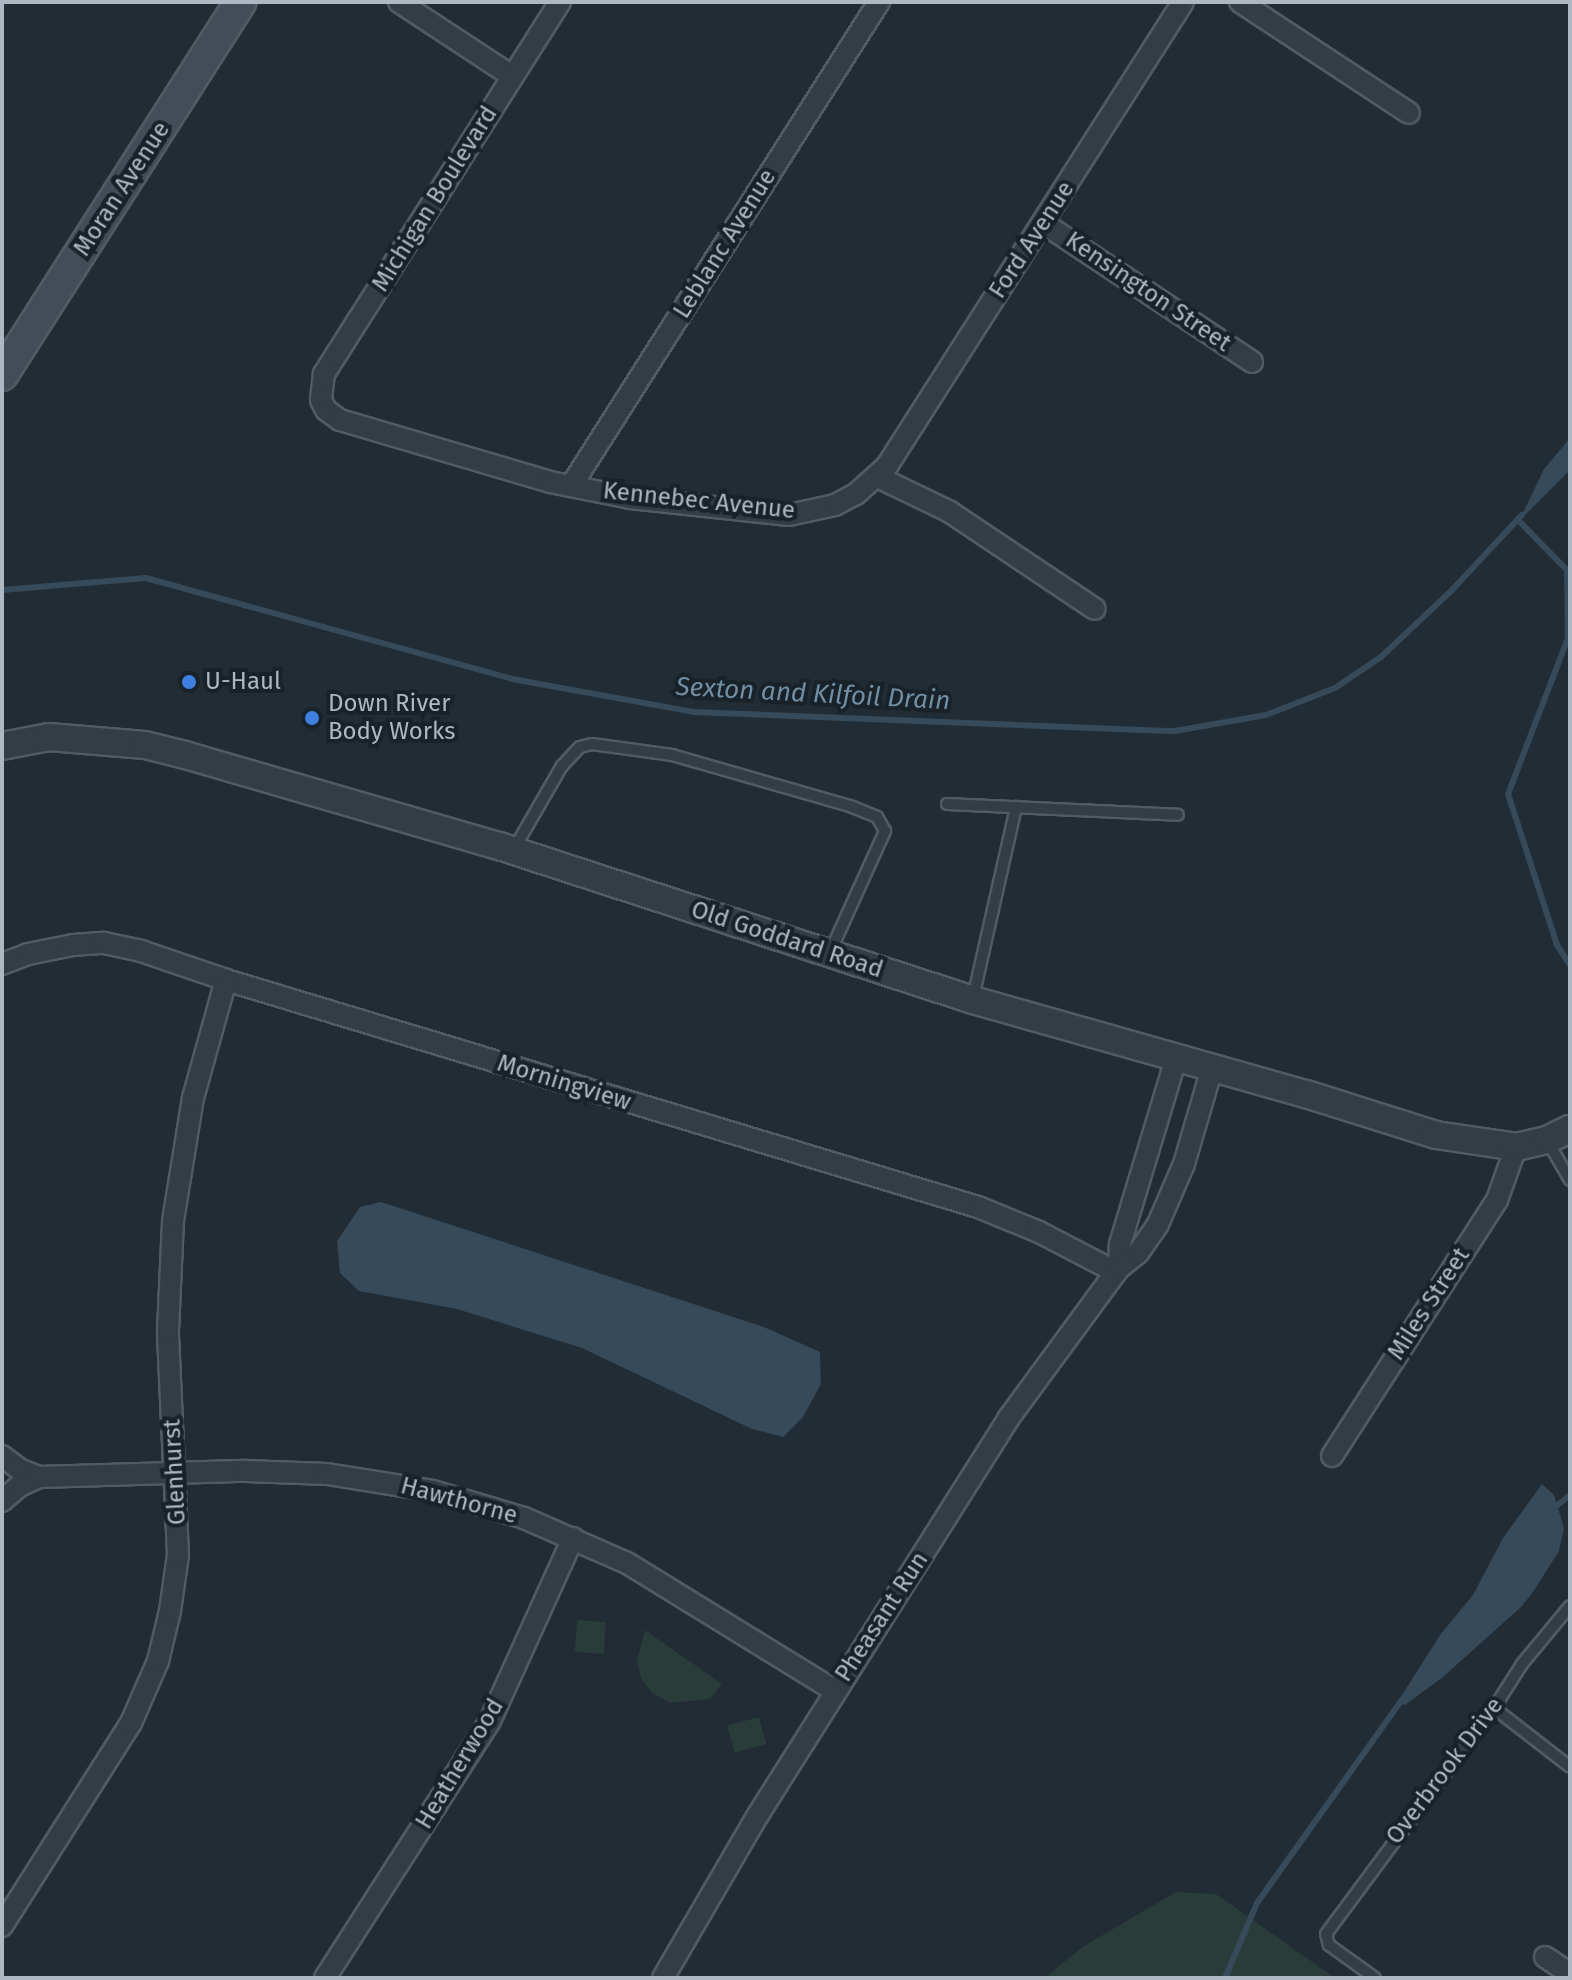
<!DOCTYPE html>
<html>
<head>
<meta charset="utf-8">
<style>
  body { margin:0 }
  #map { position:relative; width:1572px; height:1980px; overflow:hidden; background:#212c34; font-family:"Fira Sans",sans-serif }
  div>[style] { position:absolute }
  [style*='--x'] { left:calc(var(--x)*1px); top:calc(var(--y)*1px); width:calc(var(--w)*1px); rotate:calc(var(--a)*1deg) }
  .green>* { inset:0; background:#293c39; transform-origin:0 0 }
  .water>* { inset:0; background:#364a5a }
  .stream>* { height:6px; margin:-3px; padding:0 3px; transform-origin:3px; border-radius:3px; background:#364a5a }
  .roads { filter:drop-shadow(2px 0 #515b63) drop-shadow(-2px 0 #515b63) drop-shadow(0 2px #515b63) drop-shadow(0 -2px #515b63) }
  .service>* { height:10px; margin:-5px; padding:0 5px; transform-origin:5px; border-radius:5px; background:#343d45 }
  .minor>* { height:20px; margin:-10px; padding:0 10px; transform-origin:10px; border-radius:10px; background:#343d45 }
  .tertiary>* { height:26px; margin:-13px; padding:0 13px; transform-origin:13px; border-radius:13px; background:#343d45 }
  .secondary>* { height:30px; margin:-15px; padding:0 15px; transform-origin:15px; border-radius:15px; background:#424d58 }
  .dots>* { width:22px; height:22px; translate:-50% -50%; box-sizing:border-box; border:4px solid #192229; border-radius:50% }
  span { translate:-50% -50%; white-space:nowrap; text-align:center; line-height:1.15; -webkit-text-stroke:8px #192229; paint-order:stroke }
  .street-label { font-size:24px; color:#aeb8c2 }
  .poi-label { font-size:24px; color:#aeb8c2 }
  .left { translate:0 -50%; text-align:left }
  .water-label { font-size:26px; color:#708ea4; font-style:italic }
  .frame { position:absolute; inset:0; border:4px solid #aeb8c2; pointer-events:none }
</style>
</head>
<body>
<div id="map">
  <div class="green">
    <div style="left:577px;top:1620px;width:29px;height:32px;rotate:4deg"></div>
    <div style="clip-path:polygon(645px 1630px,722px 1684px,710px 1699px,670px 1703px,651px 1692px,641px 1678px,637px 1660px)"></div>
    <div style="left:759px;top:1717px;width:28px;height:33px;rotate:75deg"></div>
    <div style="clip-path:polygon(1176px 1892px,1216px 1894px,1335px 1978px,1044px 1978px,1084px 1946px)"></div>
  </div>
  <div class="water">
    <div style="clip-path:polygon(1570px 438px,1570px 470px,1519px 521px,1544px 469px)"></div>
    <div style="clip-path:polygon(381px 1202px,764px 1327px,820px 1352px,821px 1384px,803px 1417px,783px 1437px,752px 1429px,582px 1348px,457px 1309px,359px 1291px,340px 1273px,337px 1241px,360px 1207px)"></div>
    <div style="clip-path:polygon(1542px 1484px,1554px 1495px,1564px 1528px,1559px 1551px,1533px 1592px,1521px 1607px,1443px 1677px,1405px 1705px,1397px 1703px,1440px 1635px,1473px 1595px,1503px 1538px)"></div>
  </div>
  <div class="stream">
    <div style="--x:1519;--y:521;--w:69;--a:45.6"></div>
    <div style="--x:1567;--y:570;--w:68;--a:89.2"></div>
    <div style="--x:1568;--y:638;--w:167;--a:111"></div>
    <div style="--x:1508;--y:794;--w:159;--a:72"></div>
    <div style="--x:1557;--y:945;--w:24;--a:57"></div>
    <div style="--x:2;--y:590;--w:144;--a:-4.8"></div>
    <div style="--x:146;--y:578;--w:380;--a:15.4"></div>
    <div style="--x:512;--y:679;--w:184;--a:10.3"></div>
    <div style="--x:693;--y:712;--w:482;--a:2.3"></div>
    <div style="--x:1175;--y:731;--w:92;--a:-10"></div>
    <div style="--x:1266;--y:715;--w:74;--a:-21.4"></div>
    <div style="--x:1335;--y:688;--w:55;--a:-34"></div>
    <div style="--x:1381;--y:657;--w:98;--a:-43.3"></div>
    <div style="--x:1452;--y:590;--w:103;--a:-47"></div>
    <div style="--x:1554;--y:1508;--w:21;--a:-39"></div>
    <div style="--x:1225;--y:1978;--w:82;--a:-66.9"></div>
    <div style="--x:1257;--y:1903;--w:253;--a:-54.5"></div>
  </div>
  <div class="roads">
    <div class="service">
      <div style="--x:947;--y:804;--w:231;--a:2.7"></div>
      <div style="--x:514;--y:849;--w:96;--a:-60"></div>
      <div style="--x:562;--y:766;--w:26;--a:-47"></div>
      <div style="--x:580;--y:747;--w:12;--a:-14"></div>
      <div style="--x:592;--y:744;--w:81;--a:7.8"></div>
      <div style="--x:672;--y:755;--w:185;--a:16"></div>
      <div style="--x:850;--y:806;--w:29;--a:22"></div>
      <div style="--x:877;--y:817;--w:16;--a:60"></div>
      <div style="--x:885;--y:831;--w:133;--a:114.4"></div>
      <div style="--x:973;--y:998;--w:196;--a:-77.3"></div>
      <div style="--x:1548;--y:1142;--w:44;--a:59.9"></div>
      <div style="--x:1494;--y:1708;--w:96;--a:37.8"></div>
      <div style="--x:1375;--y:1978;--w:57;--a:-144.3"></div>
      <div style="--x:1329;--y:1945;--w:11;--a:-105"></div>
      <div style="--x:1326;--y:1934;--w:282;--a:-53.4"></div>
      <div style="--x:1494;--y:1708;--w:52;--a:-57.5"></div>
      <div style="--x:1522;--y:1664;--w:75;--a:-50.4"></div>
    </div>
    <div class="minor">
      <div style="--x:399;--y:2;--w:136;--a:33.3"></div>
      <div style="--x:560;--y:2;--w:441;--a:122.4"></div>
      <div style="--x:324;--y:374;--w:26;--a:97"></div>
      <div style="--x:321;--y:400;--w:11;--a:63"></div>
      <div style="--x:326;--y:410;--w:17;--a:36"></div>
      <div style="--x:340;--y:420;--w:219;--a:16.4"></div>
      <div style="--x:550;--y:482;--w:82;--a:11.3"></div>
      <div style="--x:630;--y:498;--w:160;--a:6.1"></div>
      <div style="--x:789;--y:515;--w:47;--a:-12.3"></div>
      <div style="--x:835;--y:505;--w:24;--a:-28"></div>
      <div style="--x:856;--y:494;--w:42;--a:-42.1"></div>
      <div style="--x:887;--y:466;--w:550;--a:-57.46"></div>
      <div style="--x:1240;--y:2;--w:202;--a:33.3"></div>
      <div style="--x:1043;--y:223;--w:251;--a:33.6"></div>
      <div style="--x:878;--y:477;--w:80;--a:25.9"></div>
      <div style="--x:950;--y:512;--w:174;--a:33.8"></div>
      <div style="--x:571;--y:486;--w:574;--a:-57.53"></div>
      <div style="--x:2;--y:964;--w:28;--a:-21"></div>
      <div style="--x:28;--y:954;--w:46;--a:-11.3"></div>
      <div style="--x:73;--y:945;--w:31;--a:-4"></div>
      <div style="--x:104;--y:943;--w:38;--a:12"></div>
      <div style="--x:141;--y:951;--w:90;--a:18.8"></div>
      <div style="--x:226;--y:980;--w:786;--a:16.8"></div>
      <div style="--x:978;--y:1207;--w:66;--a:22.3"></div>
      <div style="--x:1039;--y:1232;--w:87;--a:27.5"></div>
      <div style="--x:1119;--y:1268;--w:24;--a:-88"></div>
      <div style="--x:1120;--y:1244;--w:193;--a:-73.2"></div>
      <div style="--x:2;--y:1456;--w:21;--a:37"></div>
      <div style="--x:19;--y:1469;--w:22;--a:22"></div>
      <div style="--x:1332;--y:1456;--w:305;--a:-57.2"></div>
      <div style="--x:1497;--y:1200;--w:56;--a:-70.3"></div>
      <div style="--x:2;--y:1501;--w:23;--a:-41"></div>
      <div style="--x:19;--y:1486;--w:22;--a:-24"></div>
      <div style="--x:39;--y:1477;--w:207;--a:-1.7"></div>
      <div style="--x:246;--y:1471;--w:81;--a:2.1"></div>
      <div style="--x:327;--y:1474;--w:107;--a:9.1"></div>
      <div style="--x:433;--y:1491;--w:95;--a:16.5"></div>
      <div style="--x:524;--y:1518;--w:112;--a:23.6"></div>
      <div style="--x:627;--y:1563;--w:244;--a:31.6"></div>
      <div style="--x:2;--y:1926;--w:241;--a:-57.6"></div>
      <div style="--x:131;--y:1723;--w:68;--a:-66.5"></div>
      <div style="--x:158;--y:1661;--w:51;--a:-76.5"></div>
      <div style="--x:170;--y:1611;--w:57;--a:-81.9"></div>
      <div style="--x:178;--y:1555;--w:224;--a:-92.6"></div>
      <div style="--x:168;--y:1331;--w:110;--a:-87.4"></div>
      <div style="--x:173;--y:1221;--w:125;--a:-80.8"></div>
      <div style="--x:193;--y:1098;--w:123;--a:-74.4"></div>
      <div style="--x:1545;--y:1957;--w:30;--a:34"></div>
      <div style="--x:325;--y:1978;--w:305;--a:-57.3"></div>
      <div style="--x:490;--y:1721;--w:201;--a:-65.6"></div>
      <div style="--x:663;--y:1978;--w:189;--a:-59.8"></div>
      <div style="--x:758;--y:1815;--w:468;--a:-57.7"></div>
      <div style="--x:1008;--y:1419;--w:187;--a:-53.7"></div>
      <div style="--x:1119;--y:1268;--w:24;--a:-38"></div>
      <div style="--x:1138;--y:1253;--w:35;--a:-55"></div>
      <div style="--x:1158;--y:1224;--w:65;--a:-66.6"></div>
      <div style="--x:1184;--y:1164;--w:100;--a:-73.7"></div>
    </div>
    <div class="tertiary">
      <div style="--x:2;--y:746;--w:48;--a:-10.8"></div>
      <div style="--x:49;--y:737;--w:96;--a:4.8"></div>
      <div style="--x:145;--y:745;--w:41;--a:14"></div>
      <div style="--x:185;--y:755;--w:327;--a:16.2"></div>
      <div style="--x:499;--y:846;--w:498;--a:18"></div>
      <div style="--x:973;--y:1000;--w:346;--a:15.8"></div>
      <div style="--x:1306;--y:1094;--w:136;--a:17.5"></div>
      <div style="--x:1436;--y:1135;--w:81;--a:8.5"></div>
      <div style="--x:1516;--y:1147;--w:32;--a:-13"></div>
      <div style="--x:1547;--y:1140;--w:25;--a:-26"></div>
    </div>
    <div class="secondary">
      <div style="--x:2;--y:375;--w:443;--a:-57.4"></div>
    </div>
  </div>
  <div class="dots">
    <div style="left:189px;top:682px;background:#3f7fe0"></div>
    <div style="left:312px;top:718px;background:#3f7fe0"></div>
  </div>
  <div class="street-label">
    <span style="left:122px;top:189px;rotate:-57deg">Moran Avenue</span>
    <span style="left:435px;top:199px;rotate:-58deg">Michigan Boulevard</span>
    <span style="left:1032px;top:240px;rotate:-57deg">Ford Avenue</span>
    <span style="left:725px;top:244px;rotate:-58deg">Leblanc Avenue</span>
    <span style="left:1148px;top:292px;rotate:34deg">Kensington Street</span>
    <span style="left:699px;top:501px;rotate:6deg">Kennebec Avenue</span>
    <span style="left:787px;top:940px;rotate:18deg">Old Goddard Road</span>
    <span style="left:564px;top:1083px;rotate:17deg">Morningview</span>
    <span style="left:1429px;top:1304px;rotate:-57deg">Miles Street</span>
    <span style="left:175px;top:1472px;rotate:-93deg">Glenhurst</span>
    <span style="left:459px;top:1501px;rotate:15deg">Hawthorne</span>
    <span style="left:882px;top:1617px;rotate:-57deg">Pheasant Run</span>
    <span style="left:460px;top:1764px;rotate:-59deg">Heatherwood</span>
    <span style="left:1445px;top:1771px;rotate:-53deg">Overbrook Drive</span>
  </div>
  <div class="poi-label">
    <span class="left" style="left:205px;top:682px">U-Haul</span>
    <span class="left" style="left:328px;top:718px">Down River<br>Body Works</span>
  </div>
  <div class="water-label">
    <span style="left:813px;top:694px;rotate:3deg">Sexton and Kilfoil Drain</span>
  </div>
  <div class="frame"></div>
</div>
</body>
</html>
